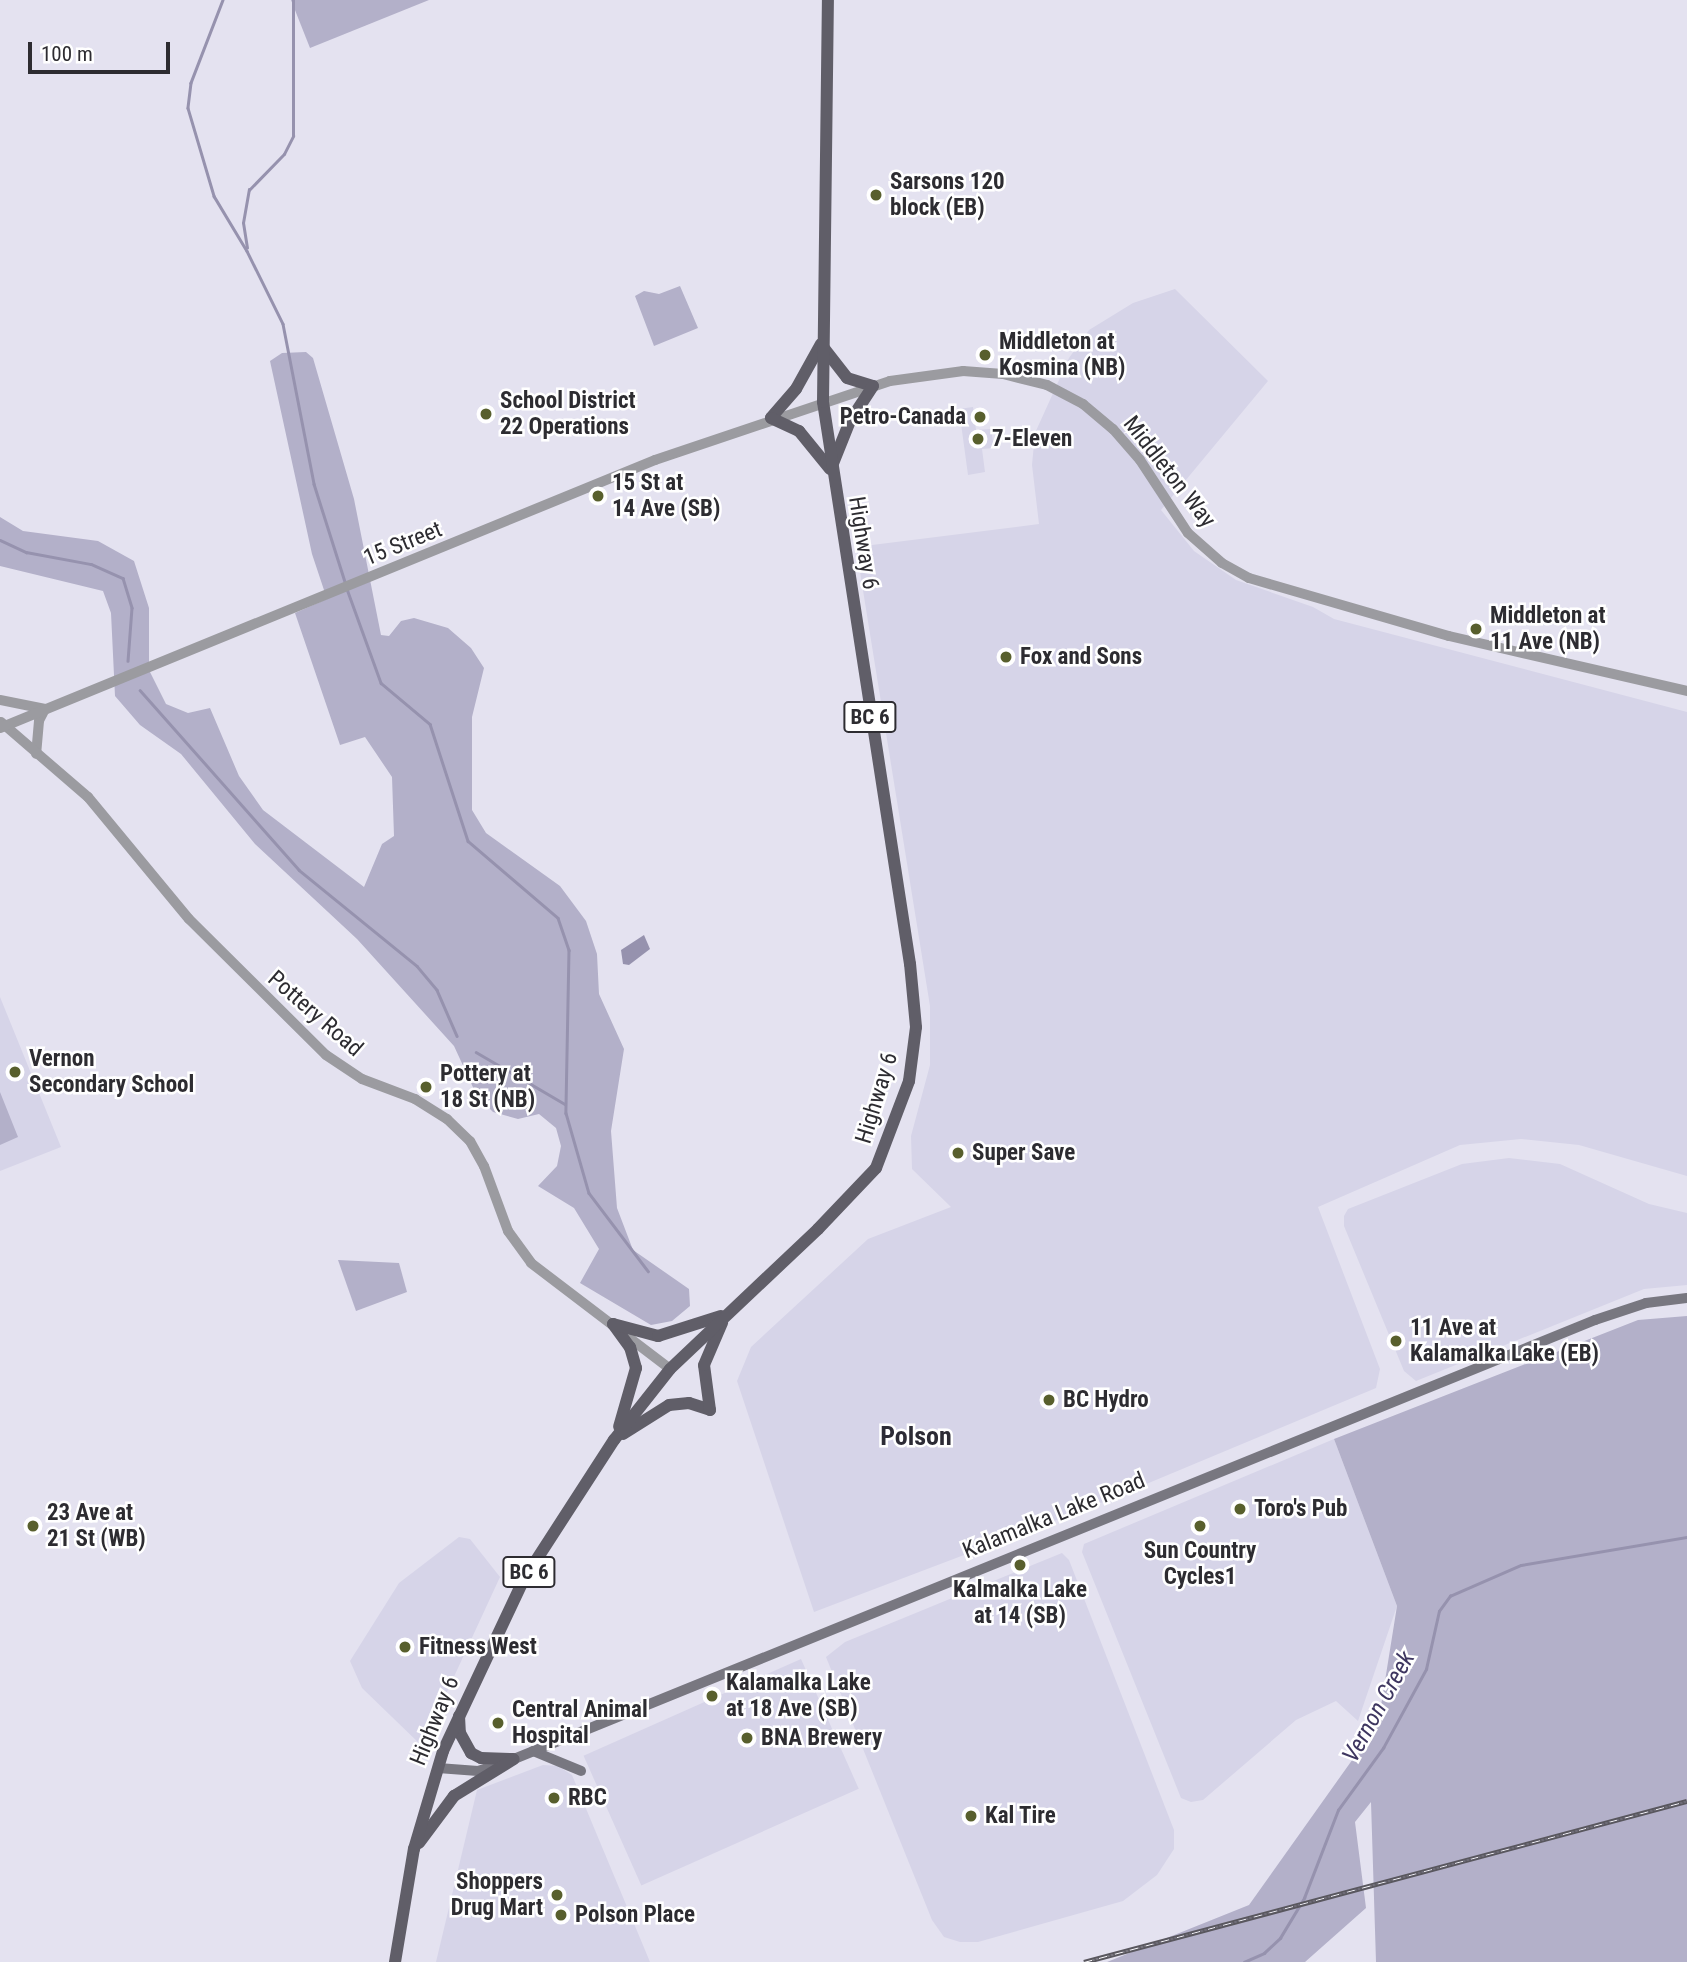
<!DOCTYPE html>
<html>
<head>
<meta charset="utf-8">
<style>
  body { margin:0 }
  #map { position:relative; width:1687px; height:1962px; overflow:hidden; background:#e4e2f0; font-family:"Roboto Condensed",sans-serif }
  div>[style] { position:absolute }
  [style*='--x'] { left:calc(var(--x)*1px); top:calc(var(--y)*1px); width:calc(var(--w)*1px); rotate:calc(var(--a)*1deg) }
  .built>* { inset:0; background:#d6d4e8; transform-origin:0 0 }
  .green>* { inset:0; background:#b3b0c9 }
  .water>* { inset:0; background:#9692ae }
  .stream>* { height:2.5px; margin:-1.25px; padding:0 1.25px; transform-origin:1.25px; border-radius:1.25px; background:#9692ae }
  .tertiary>* { height:10px; margin:-5px; padding:0 5px; transform-origin:5px; border-radius:5px; background:#9b9ba0 }
  .secondary>* { height:10px; margin:-5px; padding:0 5px; transform-origin:5px; border-radius:5px; background:#787780 }
  .primary>* { height:12px; margin:-6px; padding:0 6px; transform-origin:6px; border-radius:6px; background:#605e68 }
  .rail>* { height:5px; margin-top:-2.5px; transform-origin:0; background:repeating-linear-gradient(90deg,#fff 0 8px,#59575e 0 16px); box-sizing:border-box; border-block:2px solid #59575e }
  .dots>* { width:19px; height:19px; translate:-50% -50%; box-sizing:border-box; border:4px solid #fff; border-radius:50% }
  span { translate:-50% -50%; white-space:nowrap; text-align:center; line-height:1.15; -webkit-text-stroke:5px #fff; paint-order:stroke }
  .shield-label span { padding:2px 5px; background:#fff; border:2px solid; border-radius:5px; -webkit-text-stroke-width:0 }
  .shield-label { font-size:21px; color:#2d2c31; font-weight:700 }
  .poi-label { font-size:23px; color:#2d2c31; font-weight:700 }
  .left { translate:0 -50%; text-align:left }
  .right { translate:-100% -50%; text-align:right }
  .street-label { font-size:23px; color:#2d2c31 }
  .water-label { font-size:24px; color:#3e3660; font-style:italic }
  .quarter-label { font-size:26px; color:#2c2b35; font-weight:700 }
  .scale { position:absolute; left:28px; top:42px; width:142px; height:32px; box-sizing:border-box; border:4px solid #2d2c31; border-top:0; padding-left:9px; font-size:21px; line-height:24px; white-space:nowrap; color:#2d2c31; -webkit-text-stroke:5px #fff; paint-order:stroke }
</style>
</head>
<body>
<div id="map">
  <div class="built">
    <div style="clip-path:polygon(1175px 289px,1268px 381px,1161px 510px,1194px 551px,1236px 580px,1313px 607px,1334px 619px,1687px 712px,1687px 1176px,1579px 1145px,1521px 1139px,1460px 1145px,1318px 1207px,1380px 1369px,1376px 1388px,1096px 1505px,814px 1612px,737px 1381px,751px 1347px,868px 1239px,951px 1207px,912px 1169px,911px 1136px,930px 1065px,930px 1006px,856px 547px,1039px 524px,1032px 465px,1035px 433px,1069px 358px,1089px 330px,1133px 303px)"></div>
    <div style="clip-path:polygon(973px 407px,976px 430px,991px 429px,994px 448px,982px 449px,985px 472px,968px 475px,959px 409px)"></div>
    <div style="clip-path:polygon(0 997px,61px 1147px,0 1171px)"></div>
    <div style="clip-path:polygon(1509px 1158px,1560px 1164px,1649px 1204px,1687px 1213px,1687px 1285px,1644px 1289px,1416px 1381px,1404px 1371px,1344px 1226px,1344px 1216px,1348px 1209px,1462px 1164px)"></div>
    <div style="clip-path:polygon(1334px 1439px,1397px 1606px,1358px 1721px,1336px 1701px,1296px 1720px,1203px 1800px,1191px 1802px,1181px 1798px,1082px 1552px,1084px 1544px)"></div>
    <div style="clip-path:polygon(459px 1537px,470px 1539px,500px 1577px,422px 1746px,362px 1688px,350px 1661px,399px 1583px)"></div>
    <div style="clip-path:polygon(1062px 1553px,1069px 1560px,1174px 1830px,1174px 1849px,1157px 1875px,1123px 1901px,978px 1942px,960px 1942px,944px 1937px,932px 1920px,826px 1657px,845px 1642px)"></div>
    <div style="left:801px;top:1659px;width:142px;height:238px;rotate:66deg"></div>
    <div style="clip-path:polygon(543px 1765px,558px 1766px,572px 1775px,650px 1962px,436px 1962px,477px 1790px)"></div>
  </div>
  <div class="green">
    <div style="clip-path:polygon(291px 0,429px 0,310px 48px)"></div>
    <div style="clip-path:polygon(680px 286px,698px 328px,654px 346px,635px 296px,644px 291px,659px 294px)"></div>
    <div style="clip-path:polygon(306px 352px,313px 358px,354px 499px,381px 635px,389px 636px,401px 621px,414px 618px,448px 628px,471px 648px,484px 668px,472px 717px,472px 810px,486px 833px,560px 886px,586px 921px,597px 954px,599px 994px,624px 1049px,611px 1131px,617px 1208px,633px 1250px,689px 1289px,690px 1306px,672px 1321px,651px 1325px,580px 1283px,599px 1249px,574px 1208px,538px 1186px,557px 1166px,561px 1146px,556px 1128px,539px 1114px,518px 1119px,493px 1112px,477px 1096px,454px 1046px,357px 939px,255px 844px,181px 754px,140px 725px,115px 696px,111px 613px,103px 591px,0 566px,0 517px,23px 531px,98px 541px,134px 561px,149px 608px,149px 670px,166px 704px,188px 713px,210px 708px,239px 776px,263px 810px,364px 887px,382px 844px,394px 836px,392px 777px,365px 737px,340px 745px,295px 613px,327px 599px,312px 554px,270px 361px,282px 353px)"></div>
    <div style="clip-path:polygon(0 1092px,18px 1137px,0 1145px)"></div>
    <div style="clip-path:polygon(338px 1260px,399px 1263px,407px 1292px,356px 1311px)"></div>
    <div style="clip-path:polygon(1687px 1316px,1687px 1962px,1376px 1962px,1371px 1802px,1355px 1822px,1366px 1908px,1305px 1962px,1107px 1962px,1249px 1905px,1355px 1756px,1380px 1712px,1397px 1606px,1334px 1439px,1638px 1320px)"></div>
  </div>
  <div class="water">
    <div style="clip-path:polygon(644px 935px,650px 949px,629px 965px,623px 964px,621px 950px)"></div>
  </div>
  <div class="stream">
    <div style="--x:223;--y:0;--w:89;--a:111.1"></div>
    <div style="--x:191;--y:83;--w:25;--a:97"></div>
    <div style="--x:188;--y:108;--w:92;--a:73.5"></div>
    <div style="--x:214;--y:196;--w:64;--a:59"></div>
    <div style="--x:247;--y:251;--w:81;--a:63.7"></div>
    <div style="--x:283;--y:324;--w:163;--a:79"></div>
    <div style="--x:314;--y:484;--w:103;--a:72.4"></div>
    <div style="--x:247;--y:248;--w:25;--a:-99"></div>
    <div style="--x:243;--y:223;--w:34;--a:-80"></div>
    <div style="--x:249;--y:190;--w:50;--a:-45.8"></div>
    <div style="--x:284;--y:154;--w:20;--a:-63"></div>
    <div style="--x:293;--y:136;--w:136;--a:-90"></div>
    <div style="--x:0;--y:540;--w:29;--a:25"></div>
    <div style="--x:26;--y:552;--w:66;--a:10.5"></div>
    <div style="--x:91;--y:564;--w:35;--a:24"></div>
    <div style="--x:123;--y:578;--w:31;--a:73"></div>
    <div style="--x:132;--y:608;--w:53;--a:94.3"></div>
    <div style="--x:347;--y:589;--w:100;--a:70.1"></div>
    <div style="--x:381;--y:683;--w:64;--a:39.9"></div>
    <div style="--x:430;--y:724;--w:123;--a:72"></div>
    <div style="--x:468;--y:841;--w:118;--a:40.5"></div>
    <div style="--x:558;--y:918;--w:34;--a:71"></div>
    <div style="--x:569;--y:950;--w:163;--a:91.1"></div>
    <div style="--x:566;--y:1113;--w:83;--a:74"></div>
    <div style="--x:589;--y:1193;--w:98;--a:52.9"></div>
    <div style="--x:140;--y:690;--w:240;--a:48.5"></div>
    <div style="--x:299;--y:870;--w:152;--a:39.1"></div>
    <div style="--x:417;--y:966;--w:31;--a:50"></div>
    <div style="--x:437;--y:990;--w:50;--a:66.5"></div>
    <div style="--x:476;--y:1052;--w:103;--a:30.3"></div>
    <div style="--x:1244;--y:1962;--w:22;--a:-24"></div>
    <div style="--x:1264;--y:1953;--w:22;--a:-43"></div>
    <div style="--x:1280;--y:1938;--w:47;--a:-59"></div>
    <div style="--x:1304;--y:1898;--w:94;--a:-68.9"></div>
    <div style="--x:1338;--y:1810;--w:77;--a:-54"></div>
    <div style="--x:1383;--y:1748;--w:90;--a:-61.4"></div>
    <div style="--x:1426;--y:1669;--w:59;--a:-77.4"></div>
    <div style="--x:1439;--y:1611;--w:19;--a:-54"></div>
    <div style="--x:1450;--y:1596;--w:77;--a:-23.6"></div>
    <div style="--x:1521;--y:1565;--w:168;--a:-9.6"></div>
  </div>
  <div class="tertiary">
    <div style="--x:0;--y:700;--w:46;--a:11.3"></div>
    <div style="--x:45;--y:709;--w:13;--a:117"></div>
    <div style="--x:39;--y:721;--w:33;--a:95"></div>
    <div style="--x:1;--y:722;--w:115;--a:40.8"></div>
    <div style="--x:88;--y:797;--w:158;--a:50.4"></div>
    <div style="--x:189;--y:919;--w:193;--a:44.8"></div>
    <div style="--x:326;--y:1055;--w:43;--a:33.7"></div>
    <div style="--x:362;--y:1079;--w:57;--a:20.7"></div>
    <div style="--x:415;--y:1099;--w:38;--a:32"></div>
    <div style="--x:447;--y:1119;--w:32;--a:44"></div>
    <div style="--x:470;--y:1141;--w:29;--a:61"></div>
    <div style="--x:484;--y:1166;--w:69;--a:69.7"></div>
    <div style="--x:508;--y:1231;--w:39;--a:54"></div>
    <div style="--x:531;--y:1263;--w:175;--a:37.3"></div>
    <div style="--x:0;--y:728;--w:708;--a:-22.25"></div>
    <div style="--x:655;--y:460;--w:248;--a:-18.6"></div>
    <div style="--x:890;--y:381;--w:74;--a:-7.8"></div>
    <div style="--x:963;--y:371;--w:40;--a:4.3"></div>
    <div style="--x:1003;--y:374;--w:45;--a:14"></div>
    <div style="--x:1047;--y:385;--w:41;--a:27.8"></div>
    <div style="--x:1083;--y:404;--w:39;--a:40"></div>
    <div style="--x:1113;--y:429;--w:41;--a:48.9"></div>
    <div style="--x:1140;--y:460;--w:87;--a:56.7"></div>
    <div style="--x:1188;--y:533;--w:45;--a:41.4"></div>
    <div style="--x:1222;--y:563;--w:31;--a:29"></div>
    <div style="--x:1249;--y:578;--w:208;--a:16.2"></div>
    <div style="--x:1449;--y:636;--w:244;--a:13"></div>
  </div>
  <div class="secondary">
    <div style="--x:533;--y:1751;--w:52;--a:22.6"></div>
    <div style="--x:438;--y:1768;--w:40;--a:4.3"></div>
    <div style="--x:478;--y:1771;--w:38;--a:-18"></div>
    <div style="--x:514;--y:1759;--w:1167;--a:-22.1"></div>
    <div style="--x:1595;--y:1320;--w:54;--a:-18.4"></div>
    <div style="--x:1646;--y:1303;--w:41;--a:-7"></div>
  </div>
  <div class="primary">
    <div style="--x:821;--y:344;--w:51;--a:119.1"></div>
    <div style="--x:796;--y:389;--w:38;--a:131"></div>
    <div style="--x:771;--y:418;--w:31;--a:25"></div>
    <div style="--x:799;--y:431;--w:49;--a:50.8"></div>
    <div style="--x:823;--y:347;--w:39;--a:52"></div>
    <div style="--x:847;--y:378;--w:27;--a:17"></div>
    <div style="--x:873;--y:386;--w:42;--a:123.3"></div>
    <div style="--x:850;--y:421;--w:48;--a:111.8"></div>
    <div style="--x:613;--y:1324;--w:29;--a:54"></div>
    <div style="--x:630;--y:1347;--w:22;--a:74"></div>
    <div style="--x:636;--y:1368;--w:61;--a:106.1"></div>
    <div style="--x:613;--y:1324;--w:47;--a:14.9"></div>
    <div style="--x:658;--y:1336;--w:66;--a:-17.6"></div>
    <div style="--x:623;--y:1434;--w:54;--a:-32.2"></div>
    <div style="--x:669;--y:1405;--w:20;--a:-6"></div>
    <div style="--x:689;--y:1403;--w:22;--a:18"></div>
    <div style="--x:710;--y:1410;--w:45;--a:-97.6"></div>
    <div style="--x:704;--y:1365;--w:46;--a:-66.8"></div>
    <div style="--x:459;--y:1716;--w:17;--a:87"></div>
    <div style="--x:460;--y:1733;--w:23;--a:61"></div>
    <div style="--x:471;--y:1753;--w:11;--a:27"></div>
    <div style="--x:481;--y:1758;--w:32;--a:2"></div>
    <div style="--x:419;--y:1843;--w:59;--a:-53.3"></div>
    <div style="--x:454;--y:1796;--w:70;--a:-31.7"></div>
    <div style="--x:395;--y:1962;--w:115;--a:-80.5"></div>
    <div style="--x:414;--y:1849;--w:102;--a:-73.5"></div>
    <div style="--x:443;--y:1751;--w:190;--a:-64.8"></div>
    <div style="--x:524;--y:1579;--w:166;--a:-57.1"></div>
    <div style="--x:614;--y:1440;--w:90;--a:-51.7"></div>
    <div style="--x:670;--y:1369;--w:204;--a:-43.4"></div>
    <div style="--x:818;--y:1229;--w:84;--a:-46.4"></div>
    <div style="--x:876;--y:1168;--w:93;--a:-69.2"></div>
    <div style="--x:909;--y:1081;--w:54;--a:-82.6"></div>
    <div style="--x:916;--y:1027;--w:63;--a:-95.4"></div>
    <div style="--x:910;--y:964;--w:569;--a:-98.8"></div>
    <div style="--x:823;--y:402;--w:402;--a:-89.3"></div>
  </div>
  <div class="rail">
    <div style="--x:1084;--y:1962;--w:624;--a:-14.95"></div>
  </div>
  <div class="dots">
    <div style="left:876px;top:195px;background:#585f2d"></div>
    <div style="left:985px;top:355px;background:#585f2d"></div>
    <div style="left:486px;top:414px;background:#585f2d"></div>
    <div style="left:980px;top:417px;background:#585f2d"></div>
    <div style="left:978px;top:439px;background:#585f2d"></div>
    <div style="left:598px;top:496px;background:#585f2d"></div>
    <div style="left:1476px;top:629px;background:#585f2d"></div>
    <div style="left:1006px;top:657px;background:#585f2d"></div>
    <div style="left:15px;top:1072px;background:#585f2d"></div>
    <div style="left:426px;top:1087px;background:#585f2d"></div>
    <div style="left:958px;top:1153px;background:#585f2d"></div>
    <div style="left:1396px;top:1341px;background:#585f2d"></div>
    <div style="left:1049px;top:1400px;background:#585f2d"></div>
    <div style="left:1240px;top:1509px;background:#585f2d"></div>
    <div style="left:33px;top:1526px;background:#585f2d"></div>
    <div style="left:1200px;top:1526px;background:#585f2d"></div>
    <div style="left:1020px;top:1565px;background:#585f2d"></div>
    <div style="left:405px;top:1647px;background:#585f2d"></div>
    <div style="left:712px;top:1696px;background:#585f2d"></div>
    <div style="left:498px;top:1723px;background:#585f2d"></div>
    <div style="left:747px;top:1738px;background:#585f2d"></div>
    <div style="left:554px;top:1798px;background:#585f2d"></div>
    <div style="left:971px;top:1816px;background:#585f2d"></div>
    <div style="left:557px;top:1895px;background:#585f2d"></div>
    <div style="left:561px;top:1915px;background:#585f2d"></div>
  </div>
  <div class="shield-label">
    <span style="left:870px;top:717px">BC 6</span>
    <span style="left:529px;top:1572px">BC 6</span>
  </div>
  <div class="poi-label">
    <span class="left" style="left:890px;top:195px">Sarsons 120<br>block (EB)</span>
    <span class="left" style="left:999px;top:355px">Middleton at<br>Kosmina (NB)</span>
    <span class="left" style="left:500px;top:414px">School District<br>22 Operations</span>
    <span class="right" style="left:966px;top:417px">Petro-Canada</span>
    <span class="left" style="left:992px;top:439px">7-Eleven</span>
    <span class="left" style="left:612px;top:496px">15 St at<br>14 Ave (SB)</span>
    <span class="left" style="left:1490px;top:629px">Middleton at<br>11 Ave (NB)</span>
    <span class="left" style="left:1020px;top:657px">Fox and Sons</span>
    <span class="left" style="left:29px;top:1072px">Vernon<br>Secondary School</span>
    <span class="left" style="left:440px;top:1087px">Pottery at<br>18 St (NB)</span>
    <span class="left" style="left:972px;top:1153px">Super Save</span>
    <span class="left" style="left:1410px;top:1341px">11 Ave at<br>Kalamalka Lake (EB)</span>
    <span class="left" style="left:1063px;top:1400px">BC Hydro</span>
    <span class="left" style="left:1254px;top:1509px">Toro's Pub</span>
    <span class="left" style="left:47px;top:1526px">23 Ave at<br>21 St (WB)</span>
    <span style="left:1200px;top:1564px">Sun Country<br>Cycles1</span>
    <span style="left:1020px;top:1603px">Kalmalka Lake<br>at 14 (SB)</span>
    <span class="left" style="left:419px;top:1647px">Fitness West</span>
    <span class="left" style="left:726px;top:1696px">Kalamalka Lake<br>at 18 Ave (SB)</span>
    <span class="left" style="left:512px;top:1723px">Central Animal<br>Hospital</span>
    <span class="left" style="left:761px;top:1738px">BNA Brewery</span>
    <span class="left" style="left:568px;top:1798px">RBC</span>
    <span class="left" style="left:985px;top:1816px">Kal Tire</span>
    <span class="right" style="left:543px;top:1895px">Shoppers<br>Drug Mart</span>
    <span class="left" style="left:575px;top:1915px">Polson Place</span>
  </div>
  <div class="street-label">
    <span style="left:1169px;top:472px;rotate:52deg">Middleton Way</span>
    <span style="left:863px;top:543px;rotate:81deg">Highway 6</span>
    <span style="left:403px;top:544px;rotate:-22deg">15 Street</span>
    <span style="left:315px;top:1014px;rotate:41deg">Pottery Road</span>
    <span style="left:877px;top:1098px;rotate:-73deg">Highway 6</span>
    <span style="left:1054px;top:1516px;rotate:-22deg">Kalamalka Lake Road</span>
    <span style="left:435px;top:1721px;rotate:-68deg">Highway 6</span>
  </div>
  <div class="water-label">
    <span style="left:1379px;top:1707px;rotate:-61deg">Vernon Creek</span>
  </div>
  <div class="quarter-label">
    <span style="left:916px;top:1437px">Polson</span>
  </div>
  <div class="scale">100 m</div>
</div>
</body>
</html>
